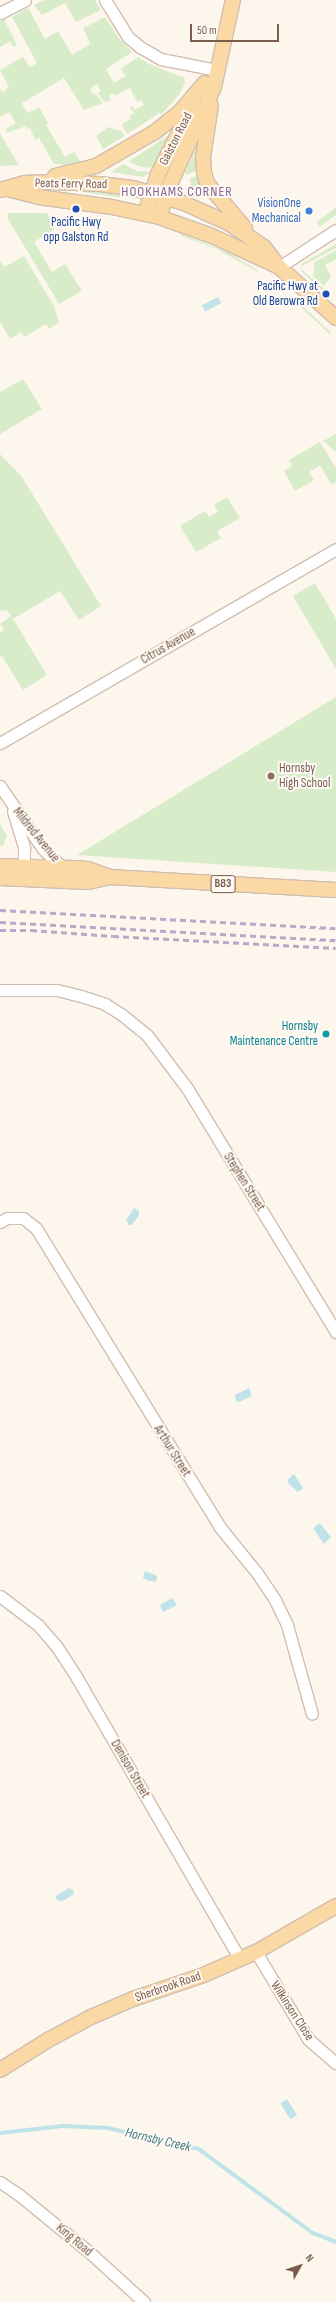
<!DOCTYPE html>
<html>
<head>
<meta charset="utf-8">
<style>
  body { margin:0 }
  #map { position:relative; width:336px; height:2302px; overflow:hidden; background:#fdf6ec; font-family:"Sofia Sans Condensed",sans-serif }
  div>[style] { position:absolute }
  [style*='--x'] { left:calc(var(--x)*1px); top:calc(var(--y)*1px); width:calc(var(--w)*1px); rotate:calc(var(--a)*1deg) }
  .green>* { inset:0; background:#d8ecc9; transform-origin:0 0 }
  .water>* { inset:0; background:#bfe3e8; transform-origin:0 0 }
  .stream>* { height:3.5px; margin:-1.75px; padding:0 1.75px; transform-origin:1.75px; border-radius:1.75px; background:#bfe3e8 }
  .roads { filter:drop-shadow(1px 0 #d1beb0) drop-shadow(-1px 0 #d1beb0) drop-shadow(0 1px #d1beb0) drop-shadow(0 -1px #d1beb0) }
  .minor>* { height:11px; margin:-5.5px; padding:0 5.5px; transform-origin:5.5px; border-radius:5.5px; background:#fff }
  .major>* { height:14px; margin:-7px; padding:0 7px; transform-origin:7px; border-radius:7px; background:#fbd9a5 }
  .rail>* { height:3px; margin-top:-1.5px; transform-origin:0; background:repeating-linear-gradient(90deg,#b9a8c9 0 6px,transparent 0 10px) }
  .dots>* { width:11px; height:11px; translate:-50% -50%; box-sizing:border-box; border:2px solid #fffaf3; border-radius:50% }
  span { translate:-50% -50%; white-space:nowrap; text-align:center; line-height:1.15; -webkit-text-stroke:4px #fffaf3; paint-order:stroke }
  .shield-label span { padding:1px 3px; background:#fffaf3; border:1px solid; border-radius:3px; -webkit-text-stroke-width:0 }
  .shield-label { font-size:12px; color:#7a5c4d; font-weight:700 }
  .street-label { font-size:13px; color:#7a5c4d }
  .shop-label { font-size:13px; color:#366cbe }
  .right { translate:-100% -50%; text-align:right }
  .transit-label { font-size:13px; color:#164399 }
  .education-label { font-size:13px; color:#785e54 }
  .left { translate:0 -50%; text-align:left }
  .culture-label { font-size:13px; color:#0d838f }
  .neighbourhood-label { font-size:14px; color:#846695; letter-spacing:1px }
  .water-label { font-size:14px; color:#437c86; font-style:italic }
  .north { position:absolute; left:280px; top:2246px; width:40px; height:40px; -webkit-text-stroke:3px #fffaf3; paint-order:stroke; rotate:50deg; font-size:11px; font-weight:700; line-height:16px; text-align:center; color:#7a5c4d }
  .north::after { content:''; display:block; margin:auto; width:14px; height:18px; background:#7a5c4d; clip-path:polygon(50% 0,100% 100%,50% 72%,0 100%) }
  .scale { position:absolute; left:190px; top:24px; width:89px; height:18px; box-sizing:border-box; border:2px solid #7a5c4d; border-top:0; padding-left:5px; font-size:12px; line-height:14px; white-space:nowrap; color:#7a5c4d; -webkit-text-stroke:3px #fffaf3; paint-order:stroke }
</style>
</head>
<body>
<div id="map">
  <div class="green">
    <div style="clip-path:polygon(44px 0,95px 0,101px 10px,76px 22px,65px 3px,42px 15px,34px 5px)"></div>
    <div style="clip-path:polygon(28px 8px,45px 39px,58px 31px,72px 55px,90px 44px,83px 28px,105px 17px,118px 37px,132px 52px,106px 69px,114px 83px,126px 76px,121px 69px,138px 57px,149px 64px,184px 78px,185px 83px,179px 95px,161px 115px,158px 112px,157px 115px,127px 134px,122px 124px,131px 119px,129px 116px,134px 113px,130px 107px,132px 106px,135px 110px,144px 105px,141px 100px,137px 102px,130px 88px,115px 96px,113px 93px,109px 96px,111px 100px,105px 102px,97px 93px,101px 91px,97px 84px,90px 89px,94px 95px,96px 94px,103px 103px,84px 110px,64px 78px,22px 103px,27px 113px,39px 107px,48px 123px,46px 125px,65px 157px,74px 152px,80px 161px,68px 165px,54px 164px,39px 138px,35px 140px,30px 128px,27px 129px,26px 126px,7px 133px,6px 129px,16px 123px,9px 112px,1px 117px,0 115px,0 88px,3px 92px,9px 87px,0 70px,23px 57px,30px 67px,37px 63px,12px 17px)"></div>
    <div style="clip-path:polygon(4px 19px,17px 45px,13px 47px,10px 41px,0 47px,0 21px)"></div>
    <div style="clip-path:polygon(108px 127px,121px 131px,125px 136px,103px 149px,96px 136px)"></div>
    <div style="clip-path:polygon(0 130px,0 134px,19px 165px,0 166px)"></div>
    <div style="clip-path:polygon(173px 132px,154px 168px,142px 167px,128px 162px)"></div>
    <div style="clip-path:polygon(196px 148px,198px 170px,187px 175px,185px 173px)"></div>
    <div style="clip-path:polygon(123px 164px,137px 171px,150px 172px,143px 177px,111px 172px)"></div>
    <div style="clip-path:polygon(199px 175px,205px 189px,191px 187px,190px 178px)"></div>
    <div style="clip-path:polygon(85px 188px,135px 195px,143px 198px,117px 197px,70px 190px)"></div>
    <div style="clip-path:polygon(336px 207px,336px 215px,319px 227px,317px 222px)"></div>
    <div style="clip-path:polygon(8px 213px,47px 213px,55px 229px,34px 242px,52px 272px,65px 264px,82px 291px,59px 304px,8px 219px)"></div>
    <div style="clip-path:polygon(181px 234px,229px 253px,259px 271px,258px 272px,217px 249px,181px 236px)"></div>
    <div style="clip-path:polygon(336px 244px,336px 248px,302px 266px,301px 264px)"></div>
    <div style="clip-path:polygon(336px 250px,336px 259px,325px 265px,331px 276px,324px 286px,313px 276px,315px 262px)"></div>
    <div style="clip-path:polygon(24px 256px,54px 306px,59px 322px,49px 329px,46px 324px,24px 337px,21px 332px,10px 339px,0 322px,0 261px,4px 267px)"></div>
    <div style="clip-path:polygon(300px 268px,329px 293px,327px 295px,302px 272px)"></div>
    <div style="left:293px;top:297px;width:52px;height:2px;rotate:43deg"></div>
    <div style="clip-path:polygon(23px 379px,42px 409px,0 434px,0 392px)"></div>
    <div style="clip-path:polygon(336px 434px,336px 452px,323px 441px)"></div>
    <div style="clip-path:polygon(320px 442px,336px 468px,336px 482px,331px 484px,320px 465px,309px 472px,314px 480px,295px 491px,284px 471px,292px 466px,289px 460px)"></div>
    <div style="clip-path:polygon(0 454px,22px 477px,101px 606px,79px 620px,60px 591px,13px 619px,47px 675px,23px 690px,2px 656px,0 657px,0 632px,4px 630px,0 624px,11px 616px,7px 610px,0 611px)"></div>
    <div style="clip-path:polygon(227px 497px,240px 518px,217px 531px,221px 538px,196px 552px,180px 526px,205px 511px,209px 517px,218px 512px,214px 505px)"></div>
    <div style="clip-path:polygon(315px 583px,336px 619px,336px 669px,293px 596px)"></div>
    <div style="clip-path:polygon(336px 697px,336px 872px,77px 855px)"></div>
    <div style="clip-path:polygon(0 824px,7px 836px,3px 846px,0 846px)"></div>
  </div>
  <div class="water">
    <div style="left:218px;top:297px;width:7px;height:18px;rotate:63deg"></div>
    <div style="clip-path:polygon(134px 1208px,139px 1211px,139px 1215px,132px 1225px,129px 1225px,126px 1220px)"></div>
    <div style="clip-path:polygon(249px 1388px,252px 1396px,239px 1402px,236px 1401px,235px 1395px)"></div>
    <div style="clip-path:polygon(294px 1474px,303px 1488px,298px 1492px,289px 1484px,287px 1480px)"></div>
    <div style="clip-path:polygon(320px 1523px,331px 1537px,324px 1544px,313px 1528px)"></div>
    <div style="clip-path:polygon(145px 1571px,157px 1576px,156px 1582px,146px 1580px,143px 1577px)"></div>
    <div style="clip-path:polygon(172px 1598px,177px 1605px,163px 1612px,160px 1605px)"></div>
    <div style="clip-path:polygon(69px 1888px,73px 1890px,74px 1894px,61px 1902px,56px 1899px,56px 1896px)"></div>
    <div style="left:287px;top:2099px;width:19px;height:8px;rotate:58deg"></div>
  </div>
  <div class="stream">
    <div style="--x:0;--y:2133;--w:63;--a:-6.3"></div>
    <div style="--x:63;--y:2126;--w:45;--a:2.5"></div>
    <div style="--x:108;--y:2128;--w:93;--a:13"></div>
    <div style="--x:199;--y:2149;--w:142;--a:36.4"></div>
    <div style="--x:313;--y:2233;--w:25;--a:21"></div>
  </div>
  <div class="roads">
    <div class="minor">
      <div style="--x:105;--y:0;--w:44;--a:58.1"></div>
      <div style="--x:128;--y:37;--w:16;--a:40"></div>
      <div style="--x:140;--y:47;--w:24;--a:30"></div>
      <div style="--x:161;--y:59;--w:56;--a:11.3"></div>
      <div style="--x:0;--y:13;--w:28;--a:-27"></div>
      <div style="--x:279;--y:267;--w:68;--a:-33"></div>
      <div style="--x:0;--y:743;--w:388;--a:-30"></div>
      <div style="--x:0;--y:786;--w:76;--a:55.7"></div>
      <div style="--x:43;--y:849;--w:28;--a:44"></div>
      <div style="--x:13;--y:811;--w:39;--a:73"></div>
      <div style="--x:24;--y:848;--w:26;--a:90"></div>
      <div style="--x:0;--y:990;--w:57;--a:0"></div>
      <div style="--x:57;--y:990;--w:25;--a:14"></div>
      <div style="--x:81;--y:996;--w:25;--a:18"></div>
      <div style="--x:105;--y:1004;--w:19;--a:32"></div>
      <div style="--x:121;--y:1014;--w:33;--a:39"></div>
      <div style="--x:147;--y:1035;--w:66;--a:53"></div>
      <div style="--x:187;--y:1088;--w:286;--a:58.6"></div>
      <div style="--x:0;--y:1222;--w:8;--a:-30"></div>
      <div style="--x:7;--y:1218;--w:16;--a:0"></div>
      <div style="--x:23;--y:1218;--w:16;--a:38"></div>
      <div style="--x:36;--y:1228;--w:350;--a:58.4"></div>
      <div style="--x:219;--y:1526;--w:60;--a:51"></div>
      <div style="--x:257;--y:1573;--w:32;--a:56"></div>
      <div style="--x:275;--y:1600;--w:28;--a:64"></div>
      <div style="--x:287;--y:1625;--w:92;--a:74.3"></div>
      <div style="--x:0;--y:1596;--w:48;--a:37.3"></div>
      <div style="--x:38;--y:1625;--w:29;--a:49"></div>
      <div style="--x:57;--y:1647;--w:37;--a:57"></div>
      <div style="--x:77;--y:1678;--w:325;--a:59.9"></div>
      <div style="--x:256;--y:1952;--w:101;--a:59.1"></div>
      <div style="--x:308;--y:2039;--w:37;--a:41"></div>
      <div style="--x:0;--y:2182;--w:22;--a:34"></div>
      <div style="--x:18;--y:2194;--w:90;--a:39.2"></div>
      <div style="--x:88;--y:2251;--w:76;--a:42.3"></div>
    </div>
    <div class="major">
      <div style="--x:211;--y:105;--w:53;--a:98.7"></div>
      <div style="--x:203;--y:157;--w:15;--a:86"></div>
      <div style="--x:204;--y:172;--w:11;--a:75"></div>
      <div style="--x:207;--y:183;--w:14;--a:51"></div>
      <div style="--x:216;--y:194;--w:45;--a:49.5"></div>
      <div style="--x:55;--y:176;--w:42;--a:-13.7"></div>
      <div style="--x:96;--y:166;--w:68;--a:-30"></div>
      <div style="--x:155;--y:132;--w:32;--a:-39"></div>
      <div style="--x:180;--y:112;--w:38;--a:-50"></div>
      <div style="--x:7;--y:189;--w:32;--a:14"></div>
      <div style="--x:38;--y:197;--w:75;--a:7.7"></div>
      <div style="--x:112;--y:207;--w:48;--a:12"></div>
      <div style="--x:159;--y:217;--w:56;--a:19.7"></div>
      <div style="--x:212;--y:236;--w:72;--a:24.8"></div>
      <div style="--x:0;--y:190;--w:25;--a:-16"></div>
      <div style="--x:24;--y:183;--w:26;--a:-2"></div>
      <div style="--x:50;--y:182;--w:50;--a:2.3"></div>
      <div style="--x:100;--y:184;--w:33;--a:7"></div>
      <div style="--x:133;--y:188;--w:53;--a:16.4"></div>
      <div style="--x:184;--y:203;--w:51;--a:24.5"></div>
      <div style="--x:230;--y:224;--w:41;--a:34.1"></div>
      <div style="--x:264;--y:247;--w:25;--a:53"></div>
      <div style="--x:279;--y:267;--w:76;--a:41.8"></div>
      <div style="--x:145;--y:214;--w:40;--a:-72"></div>
      <div style="--x:157;--y:176;--w:82;--a:-63.1"></div>
      <div style="--x:159;--y:217;--w:39;--a:-71"></div>
      <div style="--x:172;--y:180;--w:102;--a:-65.7"></div>
      <div style="--x:214;--y:87;--w:89;--a:-77.7"></div>
      <div style="--x:0;--y:866;--w:74;--a:1.5"></div>
      <div style="--x:74;--y:868;--w:14;--a:4"></div>
      <div style="--x:88;--y:869;--w:23;--a:20"></div>
      <div style="--x:110;--y:877;--w:226;--a:3.3"></div>
      <div style="--x:0;--y:878;--w:88;--a:2.6"></div>
      <div style="--x:88;--y:882;--w:23;--a:-13"></div>
      <div style="--x:0;--y:2070;--w:57;--a:-32"></div>
      <div style="--x:48;--y:2040;--w:49;--a:-28.1"></div>
      <div style="--x:91;--y:2017;--w:46;--a:-23.2"></div>
      <div style="--x:133;--y:1999;--w:72;--a:-18.7"></div>
      <div style="--x:201;--y:1976;--w:60;--a:-23.6"></div>
      <div style="--x:256;--y:1952;--w:92;--a:-29.9"></div>
    </div>
  </div>
  <div class="rail">
    <div style="--x:0;--y:910;--w:336;--a:3.1"></div>
    <div style="--x:0;--y:922;--w:336;--a:3.1"></div>
    <div style="--x:0;--y:930;--w:31;--a:0"></div>
    <div style="--x:31;--y:930;--w:82;--a:4.2"></div>
    <div style="--x:113;--y:936;--w:223;--a:3.1"></div>
  </div>
  <div class="dots">
    <div style="left:76px;top:209px;background:#1a4fb4"></div>
    <div style="left:309px;top:211px;background:#3f7fe0"></div>
    <div style="left:326px;top:294px;background:#1a4fb4"></div>
    <div style="left:271px;top:776px;background:#8d6e63"></div>
    <div style="left:326px;top:1034px;background:#0f9aa8"></div>
  </div>
  <div class="shield-label">
    <span style="left:223px;top:884px">B83</span>
  </div>
  <div class="street-label">
    <span style="left:176px;top:139px;rotate:-63deg">Galston Road</span>
    <span style="left:71px;top:184px;rotate:1deg">Peats Ferry Road</span>
    <span style="left:168px;top:646px;rotate:-30deg">Citrus Avenue</span>
    <span style="left:36px;top:835px;rotate:51deg">Mildred Avenue</span>
    <span style="left:244px;top:1182px;rotate:58deg">Stephen Street</span>
    <span style="left:172px;top:1451px;rotate:58deg">Arthur Street</span>
    <span style="left:130px;top:1769px;rotate:60deg">Denison Street</span>
    <span style="left:168px;top:1987px;rotate:-19deg">Sherbrook Road</span>
    <span style="left:292px;top:2011px;rotate:57deg">Wilkinson Close</span>
    <span style="left:74px;top:2240px;rotate:40deg">King Road</span>
  </div>
  <div class="shop-label">
    <span class="right" style="left:301px;top:211px">VisionOne<br>Mechanical</span>
  </div>
  <div class="transit-label">
    <span style="left:76px;top:230px">Pacific Hwy<br>opp Galston Rd</span>
    <span class="right" style="left:318px;top:294px">Pacific Hwy at<br>Old Berowra Rd</span>
  </div>
  <div class="education-label">
    <span class="left" style="left:279px;top:776px">Hornsby<br>High School</span>
  </div>
  <div class="culture-label">
    <span class="right" style="left:318px;top:1034px">Hornsby<br>Maintenance Centre</span>
  </div>
  <div class="neighbourhood-label">
    <span style="left:177px;top:192px">HOOKHAMS CORNER</span>
  </div>
  <div class="water-label">
    <span style="left:158px;top:2140px;rotate:13deg">Hornsby Creek</span>
  </div>
  <div class="north">N</div>
  <div class="scale">50 m</div>
</div>
</body>
</html>
